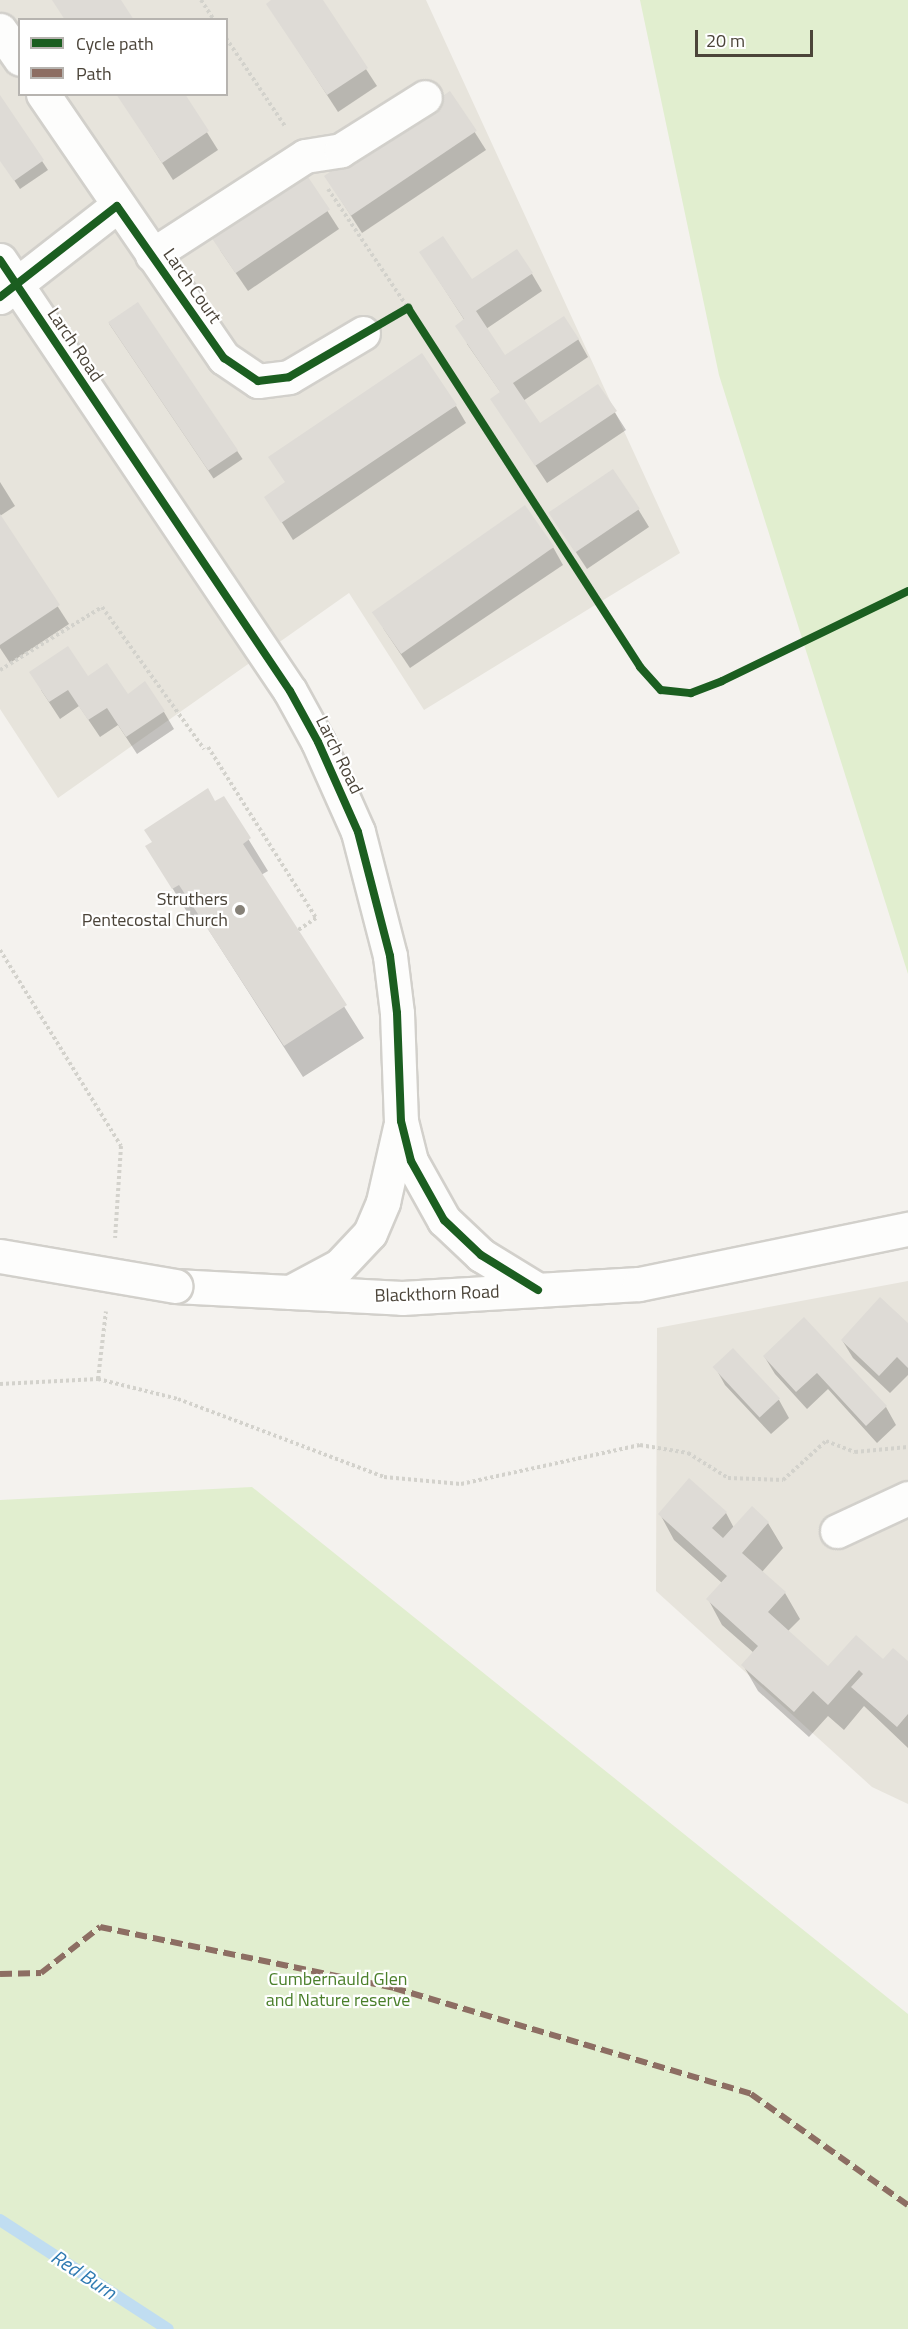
<!DOCTYPE html>
<html>
<head>
<meta charset="utf-8">
<style>
  body { margin:0 }
  #map { position:relative; width:908px; height:2329px; overflow:hidden; background:#f4f2ee; font-family:"Titillium Web",sans-serif }
  div>[style] { position:absolute }
  [style*='--x'] { left:calc(var(--x)*1px); top:calc(var(--y)*1px); width:calc(var(--w)*1px); rotate:calc(var(--a)*1deg) }
  .residential>* { inset:0; background:#e7e4dc }
  .green>* { inset:0; background:#e1eecf }
  .shadow>* { inset:0; background:#0003; transform-origin:0 0 }
  .stream>* { height:12px; margin:-6px; padding:0 6px; transform-origin:6px; border-radius:6px; background:#c0ddf1 }
  .building>* { inset:0; background:#dedbd6; transform-origin:0 0 }
  .path>* { height:4px; margin-top:-2px; transform-origin:0; background:repeating-linear-gradient(90deg,#d3d2cc 0 3px,transparent 0 6px) }
  .roads { filter:drop-shadow(2px 0 #d2d0cb) drop-shadow(-2px 0 #d2d0cb) drop-shadow(0 2px #d2d0cb) drop-shadow(0 -2px #d2d0cb) }
  .minor>* { height:33px; margin:-16.5px; padding:0 16.5px; transform-origin:16.5px; border-radius:16.5px; background:#fdfdfc }
  .bridges { filter:drop-shadow(2px 0 #d2d0cb) drop-shadow(-2px 0 #d2d0cb) drop-shadow(0 2px #d2d0cb) drop-shadow(0 -2px #d2d0cb) }
  .minor-bridge>* { height:33px; margin:-16.5px; padding:0 16.5px; transform-origin:16.5px; border-radius:16.5px; background:#fdfdfc }
  .quiet>* { height:6px; margin-top:-3px; transform-origin:0; background:repeating-linear-gradient(90deg,#8d6e63 0 12px,transparent 0 18px) }
  .cycleway>* { height:8px; margin:-4px; padding:0 4px; transform-origin:4px; border-radius:4px; background:#1b5e20 }
  .dots>* { width:16px; height:16px; translate:-50% -50%; box-sizing:border-box; border:3px solid #fff; border-radius:50% }
  span { translate:-50% -50%; white-space:nowrap; text-align:center; line-height:1.15; -webkit-text-stroke:4.5px #fff; paint-order:stroke }
  .street-label { font-size:18px; color:#4b4439 }
  .poi-label { font-size:18px; color:#4b4439 }
  .right { translate:-100% -50%; text-align:right }
  .park-label { font-size:18px; color:#4a7f2a }
  .water-label { font-size:20px; color:#2e7ab2; font-style:italic }
  .legend { position:absolute; left:18px; top:18px; width:210px; height:78px; box-sizing:border-box; background:#fff; border:2px solid #b7b4b0; margin:0; padding:8px 10px; list-style:none; font-size:18px; color:#4b4439 }
  .legend li { display:flex; align-items:center; gap:12px; height:30px }
  .legend b { width:30px; border:2px solid #b7b4b0 }
  .scale { position:absolute; left:695px; top:30px; width:118px; height:27px; box-sizing:border-box; border:3px solid #4b4439; border-top:0; padding-left:8px; font-size:18px; line-height:21px; white-space:nowrap; color:#4b4439; -webkit-text-stroke:4px #fff; paint-order:stroke }
</style>
</head>
<body>
<div id="map">
  <div class="residential">
    <div style="clip-path:polygon(evenodd,0 0,426px 0,680px 553px,424px 710px,349px 593px,58px 798px,0 709px,0 0,20px 20px,226px 20px,226px 94px,20px 94px,20px 20px)"></div>
    <div style="clip-path:polygon(908px 1281px,908px 1804px,872px 1787px,656px 1591px,657px 1328px)"></div>
  </div>
  <div class="green">
    <div style="clip-path:polygon(640px 0,908px 0,908px 974px,719px 375px)"></div>
    <div style="clip-path:polygon(252px 1487px,908px 2014px,908px 2329px,0 2329px,0 1500px)"></div>
  </div>
  <div class="shadow">
    <div style="clip-path:polygon(274px 0,321px 0,377px 86px,338px 112px,268px 4px)"></div>
    <div style="clip-path:polygon(450px 93px,486px 150px,362px 233px,337px 194px)"></div>
    <div style="clip-path:polygon(118px 94px,183px 94px,218px 150px,173px 180px)"></div>
    <div style="clip-path:polygon(0 98px,48px 170px,20px 189px,0 159px)"></div>
    <div style="clip-path:polygon(301px 170px,339px 229px,248px 291px,220px 250px)"></div>
    <div style="clip-path:polygon(421px 253px,471px 281px,532px 274px,542px 291px,486px 329px,505px 357px,578px 339px,588px 357px,523px 401px,540px 425px,598px 386px,626px 430px,547px 483px,492px 400px,501px 393px,467px 344px,465px 321px)"></div>
    <div style="left:138px;top:304px;width:187px;height:35px;rotate:56deg"></div>
    <div style="clip-path:polygon(456px 406px,466px 423px,293px 540px,266px 497px,286px 483px)"></div>
    <div style="clip-path:polygon(0 482px,15px 506px,0 516px)"></div>
    <div style="clip-path:polygon(638px 509px,649px 527px,587px 569px,550px 513px)"></div>
    <div style="clip-path:polygon(0 517px,69px 624px,10px 663px,0 648px)"></div>
    <div style="clip-path:polygon(553px 547px,563px 565px,410px 668px,383px 628px)"></div>
    <div style="clip-path:polygon(88px 678px,164px 712px,174px 729px,137px 754px,118px 725px,100px 737px,79px 706px,60px 719px,41px 690px)"></div>
    <div style="clip-path:polygon(223px 798px,268px 871px,261px 875px,364px 1038px,303px 1077px,199px 915px,192px 920px,147px 847px)"></div>
    <div style="clip-path:polygon(804px 1319px,886px 1407px,896px 1425px,877px 1443px,828px 1389px,807px 1409px,775px 1374px,764px 1356px)"></div>
    <div style="clip-path:polygon(908px 1325px,908px 1375px,890px 1393px,853px 1358px,842px 1340px)"></div>
    <div style="clip-path:polygon(715px 1367px,779px 1400px,789px 1418px,771px 1434px,725px 1385px)"></div>
    <div style="clip-path:polygon(726px 1513px,734px 1528px,768px 1523px,783px 1548px,762px 1572px,785px 1593px,800px 1619px,788px 1631px,828px 1668px,883px 1661px,908px 1663px,908px 1748px,864px 1706px,844px 1730px,828px 1716px,809px 1737px,758px 1691px,743px 1665px,754px 1653px,722px 1625px,708px 1599px,722px 1583px,674px 1540px,660px 1514px)"></div>
  </div>
  <div class="stream">
    <div style="--x:0;--y:2220;--w:200;--a:33"></div>
  </div>
  <div class="building">
    <div style="clip-path:polygon(52px 0,121px 0,134px 20px,65px 20px)"></div>
    <div style="clip-path:polygon(271px 0,323px 0,368px 68px,327px 95px,266px 4px)"></div>
    <div style="left:450px;top:91px;width:48px;height:152px;rotate:56deg"></div>
    <div style="clip-path:polygon(116px 94px,185px 94px,209px 131px,162px 163px)"></div>
    <div style="clip-path:polygon(0 95px,44px 160px,14px 181px,0 161px)"></div>
    <div style="left:302px;top:168px;width:50px;height:114px;rotate:56deg"></div>
    <div style="clip-path:polygon(443px 236px,472px 279px,517px 249px,533px 273px,476px 311px,505px 355px,564px 316px,579px 339px,513px 383px,540px 423px,598px 384px,617px 411px,535px 466px,490px 399px,500px 392px,455px 326px,464px 319px,419px 252px)"></div>
    <div style="left:138px;top:302px;width:179px;height:36px;rotate:56deg"></div>
    <div style="clip-path:polygon(422px 353px,457px 405px,281px 523px,264px 497px,285px 482px,268px 457px)"></div>
    <div style="left:613px;top:469px;width:48px;height:78px;rotate:56deg"></div>
    <div style="left:525px;top:505px;width:51px;height:187px;rotate:55deg"></div>
    <div style="clip-path:polygon(0 514px,60px 605px,0 645px)"></div>
    <div style="clip-path:polygon(68px 646px,88px 676px,107px 663px,128px 694px,145px 681px,165px 711px,126px 737px,107px 708px,88px 720px,68px 690px,49px 702px,29px 672px)"></div>
    <div style="clip-path:polygon(208px 788px,215px 801px,224px 796px,251px 838px,243px 844px,347px 1005px,284px 1046px,179px 885px,172px 889px,145px 846px,152px 842px,144px 830px)"></div>
    <div style="clip-path:polygon(880px 1297px,908px 1323px,908px 1368px,897px 1357px,879px 1376px,841px 1340px)"></div>
    <div style="clip-path:polygon(804px 1317px,887px 1406px,866px 1426px,817px 1373px,796px 1392px,763px 1356px)"></div>
    <div style="left:733px;top:1348px;width:69px;height:28px;rotate:47deg"></div>
    <div style="clip-path:polygon(689px 1478px,727px 1512px,712px 1528px,723px 1538px,752px 1506px,769px 1522px,742px 1553px,786px 1592px,768px 1612px,828px 1666px,856px 1635px,883px 1659px,893px 1648px,908px 1661px,908px 1714px,897px 1727px,851px 1687px,863px 1674px,859px 1670px,828px 1705px,813px 1691px,794px 1712px,741px 1665px,758px 1646px,706px 1599px,727px 1576px,658px 1514px)"></div>
  </div>
  <div class="path">
    <div style="--x:201;--y:0;--w:24;--a:57"></div>
    <div style="--x:226;--y:38;--w:106;--a:56.2"></div>
    <div style="--x:328;--y:189;--w:143;--a:56.1"></div>
    <div style="--x:395;--y:315;--w:15;--a:-28"></div>
    <div style="--x:408;--y:308;--w:427;--a:57.1"></div>
    <div style="--x:640;--y:667;--w:31;--a:48"></div>
    <div style="--x:661;--y:690;--w:30;--a:6"></div>
    <div style="--x:691;--y:693;--w:33;--a:-21"></div>
    <div style="--x:722;--y:681;--w:207;--a:-25.8"></div>
    <div style="--x:0;--y:670;--w:120;--a:-31.7"></div>
    <div style="--x:102;--y:607;--w:175;--a:54.3"></div>
    <div style="--x:208;--y:747;--w:202;--a:57.7"></div>
    <div style="--x:316;--y:918;--w:22;--a:146"></div>
    <div style="--x:0;--y:950;--w:230;--a:58.3"></div>
    <div style="--x:121;--y:1146;--w:92;--a:93.7"></div>
    <div style="--x:98;--y:1379;--w:68;--a:-83.3"></div>
    <div style="--x:0;--y:1384;--w:98;--a:-2.9"></div>
    <div style="--x:98;--y:1379;--w:82;--a:14"></div>
    <div style="--x:178;--y:1399;--w:220;--a:20.7"></div>
    <div style="--x:384;--y:1477;--w:77;--a:5.2"></div>
    <div style="--x:461;--y:1484;--w:183;--a:-12.3"></div>
    <div style="--x:640;--y:1445;--w:49;--a:9.5"></div>
    <div style="--x:688;--y:1453;--w:47;--a:32"></div>
    <div style="--x:728;--y:1478;--w:55;--a:2.1"></div>
    <div style="--x:783;--y:1480;--w:58;--a:-42.2"></div>
    <div style="--x:826;--y:1441;--w:31;--a:21"></div>
    <div style="--x:855;--y:1452;--w:53;--a:-5.4"></div>
  </div>
  <div class="roads">
    <div class="minor">
      <div style="--x:0;--y:30;--w:35;--a:55"></div>
      <div style="--x:43;--y:94;--w:320;--a:55.6"></div>
      <div style="--x:224;--y:358;--w:41;--a:34.1"></div>
      <div style="--x:258;--y:381;--w:31;--a:-7"></div>
      <div style="--x:289;--y:377;--w:86;--a:-30.7"></div>
      <div style="--x:152;--y:255;--w:182;--a:-32.9"></div>
      <div style="--x:305;--y:156;--w:36;--a:-9"></div>
      <div style="--x:341;--y:150;--w:99;--a:-32.2"></div>
      <div style="--x:0;--y:260;--w:519;--a:56.07"></div>
      <div style="--x:290;--y:691;--w:58;--a:61.2"></div>
      <div style="--x:318;--y:742;--w:98;--a:66"></div>
      <div style="--x:358;--y:832;--w:128;--a:75.5"></div>
      <div style="--x:390;--y:956;--w:57;--a:83"></div>
      <div style="--x:397;--y:1013;--w:108;--a:87.9"></div>
      <div style="--x:401;--y:1121;--w:41;--a:76"></div>
      <div style="--x:411;--y:1161;--w:68;--a:60.8"></div>
      <div style="--x:444;--y:1220;--w:51;--a:43.4"></div>
      <div style="--x:481;--y:1255;--w:67;--a:31.6"></div>
      <div style="--x:0;--y:297;--w:148;--a:-37.9"></div>
      <div style="--x:175;--y:1286;--w:227;--a:3"></div>
      <div style="--x:402;--y:1298;--w:237;--a:-3.4"></div>
      <div style="--x:639;--y:1284;--w:275;--a:-11.6"></div>
      <div style="--x:290;--y:1292;--w:55;--a:-28"></div>
      <div style="--x:339;--y:1266;--w:45;--a:-46.8"></div>
      <div style="--x:370;--y:1233;--w:34;--a:-67"></div>
      <div style="--x:383;--y:1202;--w:77;--a:-77.2"></div>
      <div style="--x:837;--y:1531;--w:78;--a:-24.9"></div>
    </div>
  </div>
  <div class="bridges">
    <div class="minor-bridge">
      <div style="--x:0;--y:1256;--w:178;--a:9.7"></div>
    </div>
  </div>
  <div class="quiet">
    <div style="--x:0;--y:1974;--w:41;--a:-1.4"></div>
    <div style="--x:41;--y:1973;--w:75;--a:-37.9"></div>
    <div style="--x:100;--y:1927;--w:300;--a:11.7"></div>
    <div style="--x:394;--y:1988;--w:372;--a:16.5"></div>
    <div style="--x:751;--y:2094;--w:192;--a:35.3"></div>
  </div>
  <div class="cycleway">
    <div style="--x:0;--y:260;--w:519;--a:56.07"></div>
    <div style="--x:290;--y:691;--w:58;--a:61.2"></div>
    <div style="--x:318;--y:742;--w:98;--a:66"></div>
    <div style="--x:358;--y:832;--w:128;--a:75.5"></div>
    <div style="--x:390;--y:956;--w:57;--a:83"></div>
    <div style="--x:397;--y:1013;--w:108;--a:87.9"></div>
    <div style="--x:401;--y:1121;--w:41;--a:76"></div>
    <div style="--x:411;--y:1161;--w:68;--a:60.8"></div>
    <div style="--x:444;--y:1220;--w:51;--a:43.4"></div>
    <div style="--x:481;--y:1255;--w:67;--a:31.6"></div>
    <div style="--x:0;--y:297;--w:148;--a:-37.9"></div>
    <div style="--x:117;--y:206;--w:186;--a:54.9"></div>
    <div style="--x:224;--y:358;--w:41;--a:34.1"></div>
    <div style="--x:258;--y:381;--w:31;--a:-7"></div>
    <div style="--x:289;--y:377;--w:138;--a:-30.1"></div>
    <div style="--x:408;--y:308;--w:427;--a:57.1"></div>
    <div style="--x:640;--y:667;--w:31;--a:48"></div>
    <div style="--x:661;--y:690;--w:30;--a:6"></div>
    <div style="--x:691;--y:693;--w:33;--a:-21"></div>
    <div style="--x:722;--y:681;--w:207;--a:-25.8"></div>
  </div>
  <div class="dots">
    <div style="left:240px;top:910px;background:#868178"></div>
  </div>
  <div class="street-label">
    <span style="left:192px;top:286px;rotate:55deg">Larch Court</span>
    <span style="left:75px;top:345px;rotate:56deg">Larch Road</span>
    <span style="left:339px;top:755px;rotate:64deg">Larch Road</span>
    <span style="left:437px;top:1294px;rotate:-2deg">Blackthorn Road</span>
  </div>
  <div class="poi-label">
    <span class="right" style="left:228px;top:910px">Struthers<br>Pentecostal Church</span>
  </div>
  <div class="park-label">
    <span style="left:338px;top:1990px">Cumbernauld Glen<br>and Nature reserve</span>
  </div>
  <div class="water-label">
    <span style="left:84px;top:2274px;rotate:33deg">Red Burn</span>
  </div>
  <ul class="legend">
  <li><b style="height:8px;background:#1b5e20"></b>Cycle path</li>
  <li><b style="height:8px;background:#8d6e63"></b>Path</li>
  </ul>
  <div class="scale">20 m</div>
</div>
</body>
</html>
